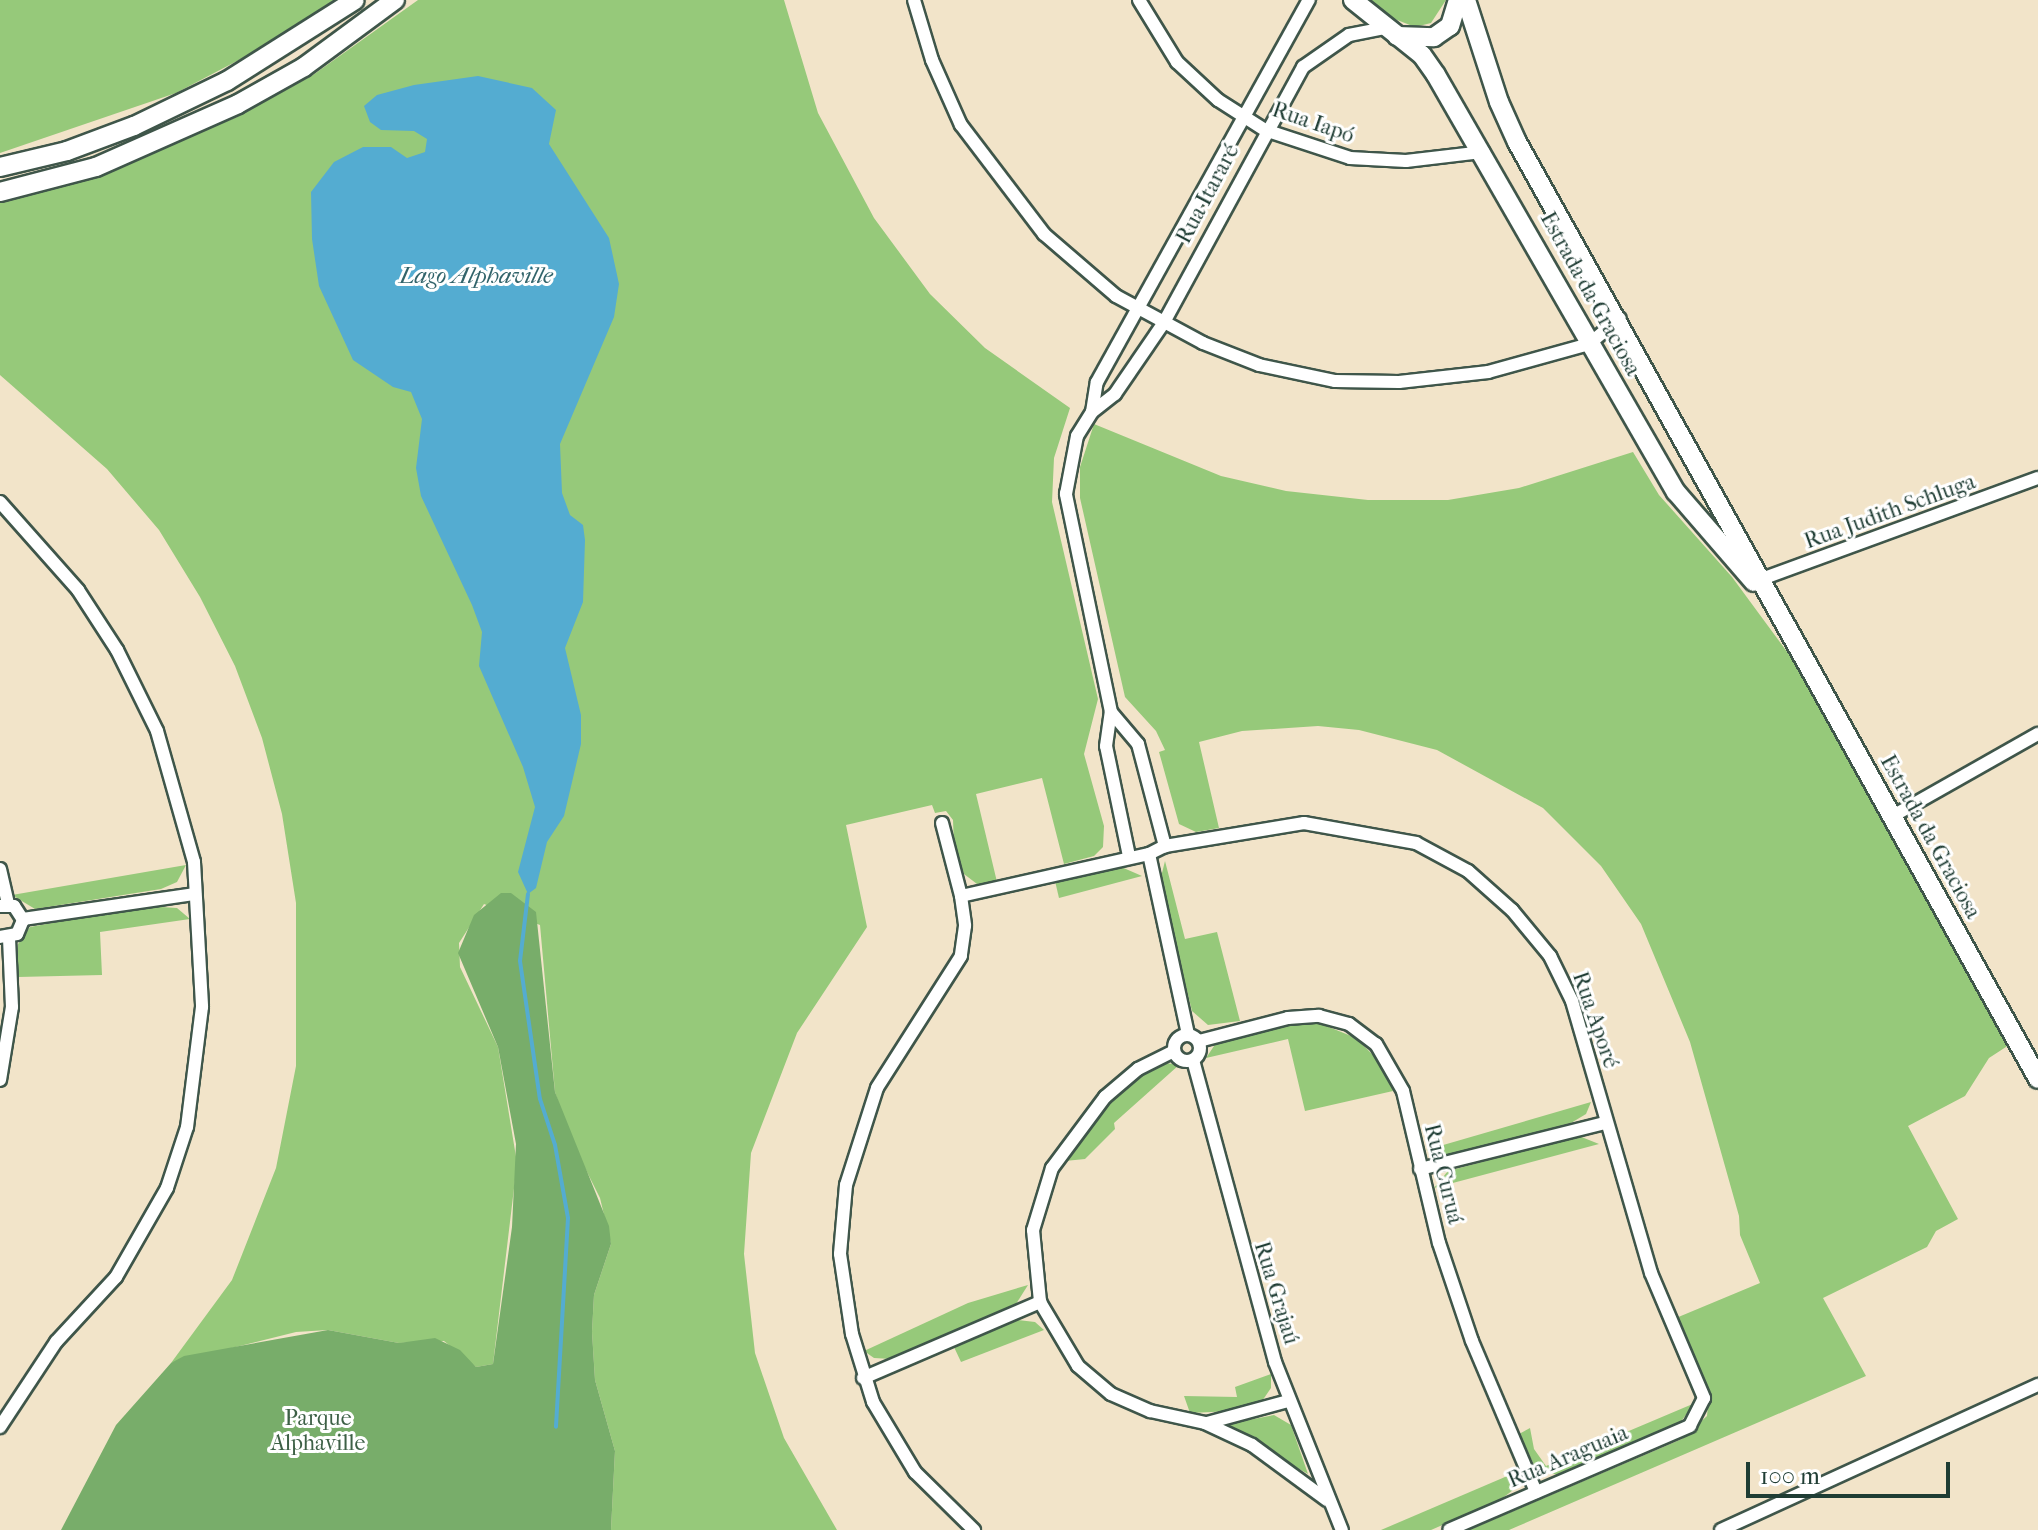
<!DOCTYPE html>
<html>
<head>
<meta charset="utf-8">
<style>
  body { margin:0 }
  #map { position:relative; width:2038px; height:1530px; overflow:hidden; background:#f2e4c9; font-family:"IM FELL French Canon",serif }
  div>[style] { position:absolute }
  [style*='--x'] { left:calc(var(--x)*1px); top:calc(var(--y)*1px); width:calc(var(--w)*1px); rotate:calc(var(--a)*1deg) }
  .green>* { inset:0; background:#96c97a }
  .forest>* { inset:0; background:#78ad6a }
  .water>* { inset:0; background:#54acd1 }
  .stream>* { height:4px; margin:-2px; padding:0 2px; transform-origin:2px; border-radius:2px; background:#54acd1 }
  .roads { filter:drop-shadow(2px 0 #3f564a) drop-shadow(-2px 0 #3f564a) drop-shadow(0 2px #3f564a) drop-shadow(0 -2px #3f564a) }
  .street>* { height:12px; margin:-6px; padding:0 6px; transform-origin:6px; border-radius:6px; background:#fff }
  .street>.ring { margin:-6px; padding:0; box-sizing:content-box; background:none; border:12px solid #fff; border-radius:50% }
  .secondary>* { height:18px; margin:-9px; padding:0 9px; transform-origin:9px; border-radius:9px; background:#fff }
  span { translate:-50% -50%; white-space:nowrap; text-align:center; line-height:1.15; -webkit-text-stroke:6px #fff; paint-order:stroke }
  .street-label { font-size:22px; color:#1f3d34 }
  .park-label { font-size:22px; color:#3d6046 }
  .water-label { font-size:24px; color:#32646b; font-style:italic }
  .scale { position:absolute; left:1746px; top:1462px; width:204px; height:36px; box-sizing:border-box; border:4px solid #1f3d34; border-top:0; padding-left:10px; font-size:24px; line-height:28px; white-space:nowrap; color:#1f3d34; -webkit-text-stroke:6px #fff; paint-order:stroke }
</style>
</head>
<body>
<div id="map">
  <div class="green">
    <div style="clip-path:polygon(0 0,334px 0,258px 50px,176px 93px,0 153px)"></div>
    <div style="clip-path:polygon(418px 0,784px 0,818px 113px,874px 218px,930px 294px,985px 348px,1070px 408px,1054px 458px,1052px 502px,1098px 699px,1084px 754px,1104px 826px,1103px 847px,1094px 856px,1064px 864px,1042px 778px,976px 794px,997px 882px,989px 884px,977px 884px,964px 874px,954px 846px,953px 820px,946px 811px,935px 813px,932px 805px,846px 825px,867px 927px,797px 1033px,751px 1153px,744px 1254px,755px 1353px,784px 1438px,837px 1530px,611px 1530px,615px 1451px,595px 1380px,592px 1332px,594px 1295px,611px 1244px,600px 1198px,571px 1140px,555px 1092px,540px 925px,484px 904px,459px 943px,460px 967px,498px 1047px,517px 1163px,493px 1364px,476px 1367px,444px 1341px,399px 1343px,328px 1330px,296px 1332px,171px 1363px,232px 1280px,276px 1168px,296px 1066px,296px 903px,282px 814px,262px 738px,235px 666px,200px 597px,159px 530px,107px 469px,0 375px,0 199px,43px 191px,125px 163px,237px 117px,313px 75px)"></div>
    <div style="clip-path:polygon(1369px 0,1446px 0,1431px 23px,1415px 27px,1387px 16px)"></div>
    <div style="clip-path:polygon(1094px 424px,1221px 476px,1286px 491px,1368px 500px,1448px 500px,1519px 488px,1633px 452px,1659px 495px,1732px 577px,1793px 660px,2009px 1045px,1989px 1058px,1965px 1096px,1908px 1126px,1958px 1219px,1936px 1231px,1927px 1247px,1823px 1298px,1866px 1376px,1509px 1530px,1469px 1530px,1682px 1439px,1707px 1416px,1709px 1392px,1676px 1318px,1760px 1283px,1740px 1235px,1739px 1216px,1690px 1042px,1641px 924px,1601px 866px,1543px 808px,1437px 750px,1359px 730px,1318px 726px,1242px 731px,1199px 742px,1219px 828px,1196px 832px,1179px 824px,1159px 752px,1165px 750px,1156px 731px,1125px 697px,1080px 498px,1080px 467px)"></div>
    <div style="clip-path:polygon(1165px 861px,1185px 939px,1217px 932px,1240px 1021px,1208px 1025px,1192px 1011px,1160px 881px)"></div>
    <div style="clip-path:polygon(186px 865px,177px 882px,161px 889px,35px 909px,12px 895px)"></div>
    <div style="clip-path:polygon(1119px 866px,1142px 876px,1059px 898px,1055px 881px)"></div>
    <div style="clip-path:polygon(145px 906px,177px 908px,190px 919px,100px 932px,102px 975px,18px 977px,18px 944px,30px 927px)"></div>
    <div style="clip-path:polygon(1289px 1023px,1319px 1023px,1356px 1038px,1382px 1064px,1393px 1091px,1305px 1111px,1288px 1039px,1206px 1058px,1216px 1043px)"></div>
    <div style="clip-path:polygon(1166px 1063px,1179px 1065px,1114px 1123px,1115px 1129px,1085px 1159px,1065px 1161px,1106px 1107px,1143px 1075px)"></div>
    <div style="clip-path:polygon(1591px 1102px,1586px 1114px,1571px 1123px,1449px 1155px,1426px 1150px)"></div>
    <div style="clip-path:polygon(1579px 1136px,1599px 1144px,1434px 1188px,1448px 1171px)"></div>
    <div style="clip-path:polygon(1028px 1285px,1016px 1304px,891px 1359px,874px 1358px,864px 1351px,968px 1303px)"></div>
    <div style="clip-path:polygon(1018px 1320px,1035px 1322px,1044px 1330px,961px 1362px,954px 1347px)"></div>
    <div style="clip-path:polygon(1271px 1374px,1271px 1388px,1260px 1404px,1233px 1411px,1190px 1413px,1184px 1396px,1237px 1397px,1235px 1387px)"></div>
    <div style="clip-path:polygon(1695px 1403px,1679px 1424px,1557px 1475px,1535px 1467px,1519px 1434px,1530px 1428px,1534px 1449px,1546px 1466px)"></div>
    <div style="clip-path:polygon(1274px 1415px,1291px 1425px,1308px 1474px,1222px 1425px)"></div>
    <div style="clip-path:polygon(1519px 1471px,1517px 1487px,1500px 1500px,1431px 1530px,1381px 1530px)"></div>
  </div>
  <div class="forest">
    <div style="clip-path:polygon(501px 893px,511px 893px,536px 912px,555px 1092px,609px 1226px,611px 1244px,594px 1295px,592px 1332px,595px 1380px,615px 1451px,611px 1530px,61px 1530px,116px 1425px,171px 1363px,184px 1356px,328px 1330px,399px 1343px,435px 1338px,460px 1350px,476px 1367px,493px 1364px,512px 1227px,516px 1144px,498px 1047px,458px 953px,474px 915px)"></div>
  </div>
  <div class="water">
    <div style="clip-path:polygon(478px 76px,532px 88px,556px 110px,549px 144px,609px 238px,619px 284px,614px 317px,560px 444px,562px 493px,570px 515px,583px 525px,585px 540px,583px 602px,565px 648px,581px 715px,581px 744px,564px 816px,547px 842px,536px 888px,528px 894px,518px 872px,535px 807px,523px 767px,479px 666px,482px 632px,472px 605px,421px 496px,416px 468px,422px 419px,411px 392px,393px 387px,353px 360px,319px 286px,312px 239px,311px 192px,334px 162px,363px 147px,391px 147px,407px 158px,425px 152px,427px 139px,414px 131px,381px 130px,370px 122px,364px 106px,377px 95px,414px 85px)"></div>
  </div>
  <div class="stream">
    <div style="--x:528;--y:894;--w:67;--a:96.8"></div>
    <div style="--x:520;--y:961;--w:139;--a:81.8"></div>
    <div style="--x:540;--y:1099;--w:48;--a:71.9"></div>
    <div style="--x:555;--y:1145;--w:74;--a:79.9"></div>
    <div style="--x:568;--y:1218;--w:209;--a:93.3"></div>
  </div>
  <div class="roads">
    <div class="street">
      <div style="--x:914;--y:0;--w:63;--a:73.3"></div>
      <div style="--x:932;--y:60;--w:71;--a:66"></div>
      <div style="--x:961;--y:125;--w:137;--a:52.7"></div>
      <div style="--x:1044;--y:234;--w:95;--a:40.7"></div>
      <div style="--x:1116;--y:296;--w:99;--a:28.4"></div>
      <div style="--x:1203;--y:343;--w:60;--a:21.4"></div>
      <div style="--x:1259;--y:365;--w:78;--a:11.9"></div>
      <div style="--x:1335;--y:381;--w:64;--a:0.9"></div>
      <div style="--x:1399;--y:382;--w:90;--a:-6.4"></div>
      <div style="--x:1488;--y:372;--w:105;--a:-15.5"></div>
      <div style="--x:1589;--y:344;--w:40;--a:-40"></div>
      <div style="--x:1139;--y:0;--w:73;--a:58.5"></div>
      <div style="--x:1177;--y:62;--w:56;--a:42.8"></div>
      <div style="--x:1218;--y:100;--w:56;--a:32.6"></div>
      <div style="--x:1265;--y:130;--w:89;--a:18.2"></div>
      <div style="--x:1350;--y:158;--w:56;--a:3.1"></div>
      <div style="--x:1406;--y:161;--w:78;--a:-6.7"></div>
      <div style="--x:1092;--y:412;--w:30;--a:-81"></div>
      <div style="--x:1097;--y:382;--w:437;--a:-61"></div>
      <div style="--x:0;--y:502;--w:118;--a:48.4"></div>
      <div style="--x:78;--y:590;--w:72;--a:57"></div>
      <div style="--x:117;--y:650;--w:90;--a:63.7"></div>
      <div style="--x:157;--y:731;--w:136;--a:74.2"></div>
      <div style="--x:194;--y:862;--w:145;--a:86.8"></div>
      <div style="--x:202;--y:1007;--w:121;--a:97.1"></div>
      <div style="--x:187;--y:1127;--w:64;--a:108.2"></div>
      <div style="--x:167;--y:1188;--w:103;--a:119.8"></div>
      <div style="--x:116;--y:1277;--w:88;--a:132.7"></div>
      <div style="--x:56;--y:1342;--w:102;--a:123.4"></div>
      <div style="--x:1756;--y:581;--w:300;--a:-20.1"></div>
      <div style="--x:1111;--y:712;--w:42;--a:49.8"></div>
      <div style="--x:1138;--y:744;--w:106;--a:75.2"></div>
      <div style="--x:1891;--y:817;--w:169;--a:-29.5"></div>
      <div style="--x:942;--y:823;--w:75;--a:75.4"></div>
      <div style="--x:961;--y:896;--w:30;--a:82"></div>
      <div style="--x:965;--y:926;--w:30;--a:98"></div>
      <div style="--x:961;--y:956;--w:156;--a:122.5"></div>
      <div style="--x:877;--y:1088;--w:102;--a:107.7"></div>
      <div style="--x:846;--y:1185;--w:69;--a:95"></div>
      <div style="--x:840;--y:1254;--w:81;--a:81.5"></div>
      <div style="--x:852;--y:1334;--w:71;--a:72.8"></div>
      <div style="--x:873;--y:1402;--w:82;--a:59"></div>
      <div style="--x:915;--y:1472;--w:83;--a:44.5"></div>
      <div style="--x:1149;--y:854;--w:185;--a:77.8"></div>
      <div style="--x:1129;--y:856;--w:112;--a:-101.8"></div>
      <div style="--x:1106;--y:746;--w:34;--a:-82"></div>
      <div style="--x:1111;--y:712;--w:223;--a:-101.7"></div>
      <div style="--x:1066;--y:494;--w:59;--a:-79.3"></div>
      <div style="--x:1077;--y:436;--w:28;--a:-58"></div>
      <div style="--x:1092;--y:412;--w:29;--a:-38"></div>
      <div style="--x:1115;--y:394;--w:85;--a:-55.6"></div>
      <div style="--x:1163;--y:324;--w:293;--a:-61.4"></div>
      <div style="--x:1303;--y:67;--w:56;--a:-34.8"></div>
      <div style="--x:1349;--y:35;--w:37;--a:-11"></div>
      <div style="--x:0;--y:869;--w:37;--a:77"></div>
      <div style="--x:961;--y:896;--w:193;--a:-12.6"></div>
      <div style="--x:1149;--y:854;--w:18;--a:-27"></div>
      <div style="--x:1165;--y:846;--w:141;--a:-9.4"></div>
      <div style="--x:1304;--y:823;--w:114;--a:10.1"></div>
      <div style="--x:1416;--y:843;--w:59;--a:28.3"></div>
      <div style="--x:1468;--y:871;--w:59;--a:41.6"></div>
      <div style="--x:1512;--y:910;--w:60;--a:50.4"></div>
      <div style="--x:1550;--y:956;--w:50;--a:63.9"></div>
      <div style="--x:1572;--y:1001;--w:283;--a:73.8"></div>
      <div style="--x:1651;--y:1273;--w:136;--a:67"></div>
      <div style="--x:1704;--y:1398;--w:31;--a:117"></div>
      <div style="--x:1690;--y:1426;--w:262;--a:156.7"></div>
      <div style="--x:0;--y:906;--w:14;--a:0"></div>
      <div style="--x:14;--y:906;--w:17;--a:57"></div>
      <div style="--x:23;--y:920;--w:15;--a:113"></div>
      <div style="--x:17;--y:934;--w:17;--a:170"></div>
      <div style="--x:23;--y:919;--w:174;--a:-8.3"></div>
      <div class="ring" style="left:1174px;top:1035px;width:14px;height:14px"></div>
      <div style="--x:1199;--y:1041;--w:92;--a:-14.5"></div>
      <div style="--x:1288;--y:1018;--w:31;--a:-4"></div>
      <div style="--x:1319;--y:1016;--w:31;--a:15"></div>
      <div style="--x:1349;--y:1024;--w:34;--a:37"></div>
      <div style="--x:1376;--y:1044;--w:54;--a:60.1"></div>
      <div style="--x:1403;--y:1091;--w:156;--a:76.7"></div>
      <div style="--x:1439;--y:1243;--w:103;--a:71.4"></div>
      <div style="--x:1472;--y:1341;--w:164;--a:67"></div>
      <div style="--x:1174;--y:1051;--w:40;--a:153.4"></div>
      <div style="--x:1138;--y:1069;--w:43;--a:139.7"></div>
      <div style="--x:1105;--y:1097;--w:89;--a:126.7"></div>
      <div style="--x:1052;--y:1168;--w:65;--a:107"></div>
      <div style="--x:1033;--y:1230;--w:72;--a:84.4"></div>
      <div style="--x:1040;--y:1302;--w:74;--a:59.3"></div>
      <div style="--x:1078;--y:1366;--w:43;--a:40.3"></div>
      <div style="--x:1111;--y:1394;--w:43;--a:23.6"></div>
      <div style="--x:1150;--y:1411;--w:56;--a:12.3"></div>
      <div style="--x:1205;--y:1423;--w:52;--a:25.1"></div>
      <div style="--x:1252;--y:1445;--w:93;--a:36.3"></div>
      <div style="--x:1193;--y:1060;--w:313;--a:74.8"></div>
      <div style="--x:1275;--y:1362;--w:181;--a:68.3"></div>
      <div style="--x:0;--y:1080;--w:74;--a:-80.7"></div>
      <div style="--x:12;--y:1007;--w:69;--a:-92.5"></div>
      <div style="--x:1420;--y:1169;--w:190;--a:-14"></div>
      <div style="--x:863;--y:1378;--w:193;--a:-23.2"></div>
      <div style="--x:1207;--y:1423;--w:84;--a:-15.2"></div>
      <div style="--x:1721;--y:1530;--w:349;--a:-24.6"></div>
    </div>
    <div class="secondary">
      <div style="--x:1353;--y:0;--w:88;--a:38.6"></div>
      <div style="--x:1422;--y:55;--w:24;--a:55"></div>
      <div style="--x:1436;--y:75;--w:481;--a:60.1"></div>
      <div style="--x:1676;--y:492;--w:119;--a:49.1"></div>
      <div style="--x:1466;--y:0;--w:107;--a:72.1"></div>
      <div style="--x:1499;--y:102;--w:44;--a:65.8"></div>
      <div style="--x:1517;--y:142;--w:1072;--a:60.92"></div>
      <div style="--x:1397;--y:36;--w:37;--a:2"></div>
      <div style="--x:1434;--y:37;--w:19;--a:-35"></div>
      <div style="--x:1450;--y:26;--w:27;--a:-73"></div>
      <div style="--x:0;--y:167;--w:69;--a:-13.4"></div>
      <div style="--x:67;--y:151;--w:72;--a:-20.5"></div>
      <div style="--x:134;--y:126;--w:103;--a:-25.8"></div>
      <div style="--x:227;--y:81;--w:151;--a:-32.3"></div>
      <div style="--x:0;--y:192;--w:99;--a:-14.6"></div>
      <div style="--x:96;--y:167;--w:155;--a:-23.9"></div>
      <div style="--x:238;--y:104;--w:76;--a:-29.3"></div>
      <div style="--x:304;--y:67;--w:113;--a:-36.4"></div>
    </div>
  </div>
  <div class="street-label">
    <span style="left:1313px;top:123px;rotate:19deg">Rua Iapó</span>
    <span style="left:1208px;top:194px;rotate:-62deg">Rua Itararé</span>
    <span style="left:1590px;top:294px;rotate:61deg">Estrada da Graciosa</span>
    <span style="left:1890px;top:512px;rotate:-20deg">Rua Judith Schluga</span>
    <span style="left:1930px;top:837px;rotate:61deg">Estrada da Graciosa</span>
    <span style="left:1595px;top:1020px;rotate:71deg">Rua Aporé</span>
    <span style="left:1443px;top:1174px;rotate:76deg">Rua Curuá</span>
    <span style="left:1276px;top:1293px;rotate:73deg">Rua Grajaú</span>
    <span style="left:1568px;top:1457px;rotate:-23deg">Rua Araguaia</span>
  </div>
  <div class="park-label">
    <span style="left:318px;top:1431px">Parque<br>Alphaville</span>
  </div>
  <div class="water-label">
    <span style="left:476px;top:276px">Lago Alphaville</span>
  </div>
  <div class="scale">100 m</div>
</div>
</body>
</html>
